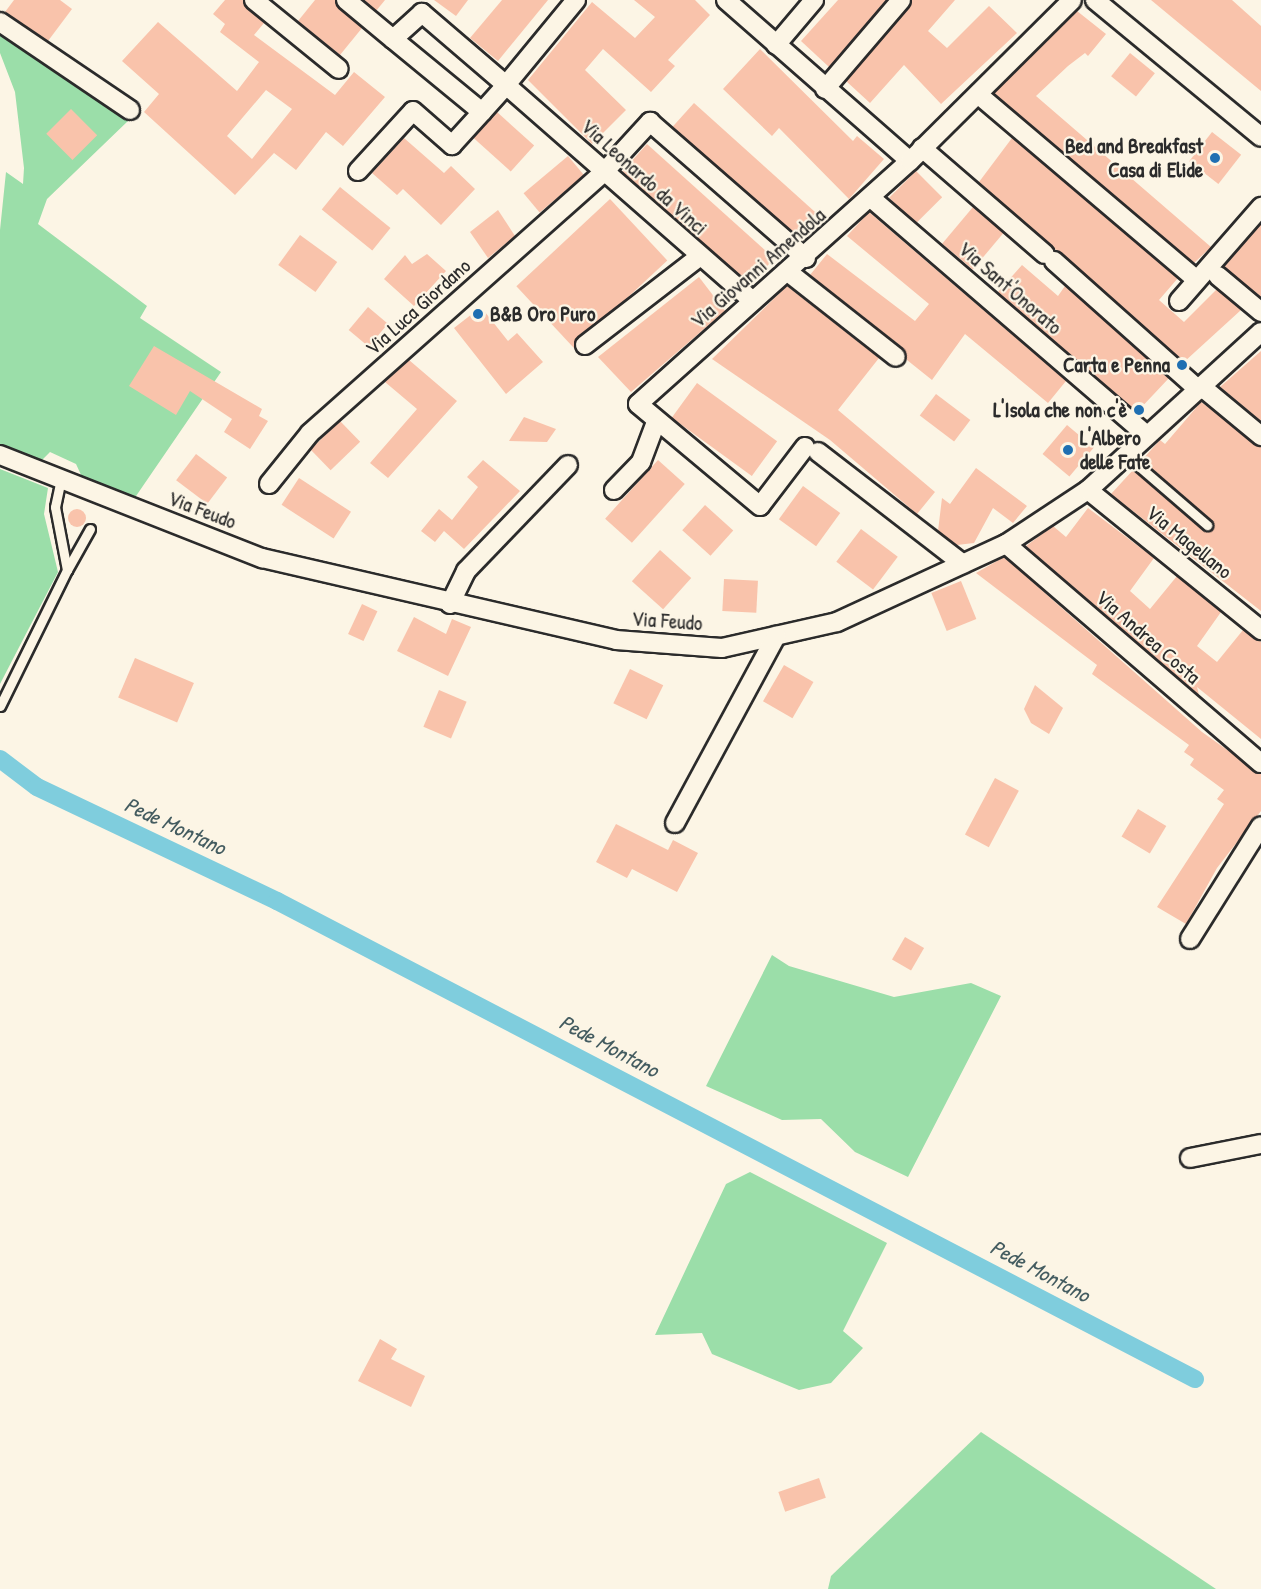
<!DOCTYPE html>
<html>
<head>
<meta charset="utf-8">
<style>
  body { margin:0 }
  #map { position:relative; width:1261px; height:1589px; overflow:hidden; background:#fcf5e5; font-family:"Patrick Hand",sans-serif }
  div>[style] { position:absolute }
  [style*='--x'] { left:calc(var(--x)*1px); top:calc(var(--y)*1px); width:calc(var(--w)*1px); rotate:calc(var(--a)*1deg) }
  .green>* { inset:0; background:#9bdea9 }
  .canal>* { height:18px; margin:-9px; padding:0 9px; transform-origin:9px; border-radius:9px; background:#7fcddd }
  .building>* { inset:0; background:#f9c3ab; transform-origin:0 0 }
  .round { border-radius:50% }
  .roads { filter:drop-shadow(2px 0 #2b2b2b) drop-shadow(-2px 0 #2b2b2b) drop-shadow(0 2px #2b2b2b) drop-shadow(0 -2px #2b2b2b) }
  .service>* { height:9px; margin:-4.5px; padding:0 4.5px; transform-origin:4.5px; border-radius:4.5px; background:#fcf5e5 }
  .minor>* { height:18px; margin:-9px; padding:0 9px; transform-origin:9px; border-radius:9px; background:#fcf5e5 }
  .dots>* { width:16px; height:16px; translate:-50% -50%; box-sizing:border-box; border:3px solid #fcf5e5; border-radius:50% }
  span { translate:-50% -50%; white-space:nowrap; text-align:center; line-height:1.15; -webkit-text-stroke:4.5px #fcf5e5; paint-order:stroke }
  .poi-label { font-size:21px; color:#2b2b2b; font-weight:700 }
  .right { translate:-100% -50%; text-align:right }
  .left { translate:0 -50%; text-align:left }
  .street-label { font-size:21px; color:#2b2b2b }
  .water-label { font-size:22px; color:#445c60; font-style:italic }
</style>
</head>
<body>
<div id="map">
  <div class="green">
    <div style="clip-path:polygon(0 28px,129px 120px,47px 199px,38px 224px,147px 306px,140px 318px,221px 372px,134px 499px,82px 477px,76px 464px,50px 452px,41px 461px,0 445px,0 230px,6px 172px,23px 184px,24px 168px,15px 92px,0 53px)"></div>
    <div style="clip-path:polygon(0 469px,48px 488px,44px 514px,58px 572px,0 684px)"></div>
    <div style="clip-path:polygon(772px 955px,789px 966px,894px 997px,971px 983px,1001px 996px,908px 1177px,855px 1152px,821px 1119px,782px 1120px,706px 1086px)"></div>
    <div style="clip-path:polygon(750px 1172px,887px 1243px,843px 1331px,863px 1348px,831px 1383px,799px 1390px,712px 1354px,702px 1333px,655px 1335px,726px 1184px)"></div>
    <div style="clip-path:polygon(981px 1432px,1216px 1589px,828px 1589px,831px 1576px)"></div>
  </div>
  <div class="canal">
    <div style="--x:0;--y:759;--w:46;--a:37.1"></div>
    <div style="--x:37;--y:787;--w:266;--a:25.4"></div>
    <div style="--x:277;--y:901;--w:1035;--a:27.51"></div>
  </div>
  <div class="building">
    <div style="clip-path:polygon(14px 0,60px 0,72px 9px,48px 41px,5px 12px)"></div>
    <div style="clip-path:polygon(evenodd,225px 0,243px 0,264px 23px,254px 35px,335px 95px,354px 72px,385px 97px,343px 146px,326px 132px,296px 170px,274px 153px,235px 195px,144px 112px,159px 94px,122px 61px,158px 22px,237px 91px,259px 62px,220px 32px,225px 24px,213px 14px,225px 0,266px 90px,292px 109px,252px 159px,227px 136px,266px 90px)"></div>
    <div style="clip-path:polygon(315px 0,335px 0,362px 28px,340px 55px,298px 21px)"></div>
    <div style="clip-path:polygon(364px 0,385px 0,376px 11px)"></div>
    <div style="clip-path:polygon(434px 0,468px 0,456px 16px)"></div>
    <div style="clip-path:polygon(502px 0,548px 0,498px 61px,470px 38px)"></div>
    <div style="clip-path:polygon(634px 0,695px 0,710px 15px,668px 60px,675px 66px,651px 92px,603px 49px,585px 70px,626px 110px,592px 144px,528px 80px,592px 2px,635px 38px,655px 17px)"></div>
    <div style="clip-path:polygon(838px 0,886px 0,829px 67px,801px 41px)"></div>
    <div style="clip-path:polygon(912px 0,955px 0,928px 31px,947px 48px,989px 6px,1017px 33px,941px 104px,904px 65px,870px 103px,846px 81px)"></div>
    <div style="clip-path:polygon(1151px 0,1232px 0,1261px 26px,1261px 91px)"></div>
    <div style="clip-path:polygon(1077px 11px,1106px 34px,1088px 56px,1085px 53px,1068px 66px,1036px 96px,1211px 247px,1194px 263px,994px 93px)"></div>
    <div style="clip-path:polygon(760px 49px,853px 141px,857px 136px,884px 159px,849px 199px,779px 128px,772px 136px,723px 89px)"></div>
    <div style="left:1130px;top:53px;width:32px;height:30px;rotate:39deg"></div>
    <div style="left:694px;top:103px;width:164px;height:32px;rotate:42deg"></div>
    <div style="left:71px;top:109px;width:37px;height:35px;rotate:45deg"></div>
    <div style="left:497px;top:112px;width:50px;height:35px;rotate:42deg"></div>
    <div style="left:1212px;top:132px;width:37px;height:37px;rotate:38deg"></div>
    <div style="clip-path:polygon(404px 138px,444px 173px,451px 166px,475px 189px,441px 225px,403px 189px,397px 195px,372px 173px)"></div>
    <div style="clip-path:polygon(1012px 138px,1178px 278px,1159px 300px,1184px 322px,1217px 289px,1241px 310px,1184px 362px,979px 182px)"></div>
    <div style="left:647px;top:144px;width:171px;height:37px;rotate:42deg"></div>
    <div style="left:568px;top:156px;width:25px;height:58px;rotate:50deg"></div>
    <div style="left:916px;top:171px;width:37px;height:38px;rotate:45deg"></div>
    <div style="left:340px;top:187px;width:65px;height:29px;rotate:39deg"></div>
    <div style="left:610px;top:199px;width:84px;height:128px;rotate:47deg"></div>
    <div style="left:973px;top:207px;width:40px;height:48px;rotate:40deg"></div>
    <div style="clip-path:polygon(498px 210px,515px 236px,488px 258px,470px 232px)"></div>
    <div style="clip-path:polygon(869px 212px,1066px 381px,1048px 403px,965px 334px,932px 380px,907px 360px,903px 348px,810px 275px,827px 254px,915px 321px,929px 304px,847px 236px)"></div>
    <div style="clip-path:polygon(1261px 224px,1261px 297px,1224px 267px)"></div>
    <div style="left:300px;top:235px;width:46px;height:37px;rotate:36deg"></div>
    <div style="clip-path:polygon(427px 254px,446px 271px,414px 306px,384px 279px,405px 255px,412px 264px)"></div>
    <div style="clip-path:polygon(1022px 265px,1058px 296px,1065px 286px,1169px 378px,1137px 412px,998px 292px)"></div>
    <div style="clip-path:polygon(699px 277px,725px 311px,631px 392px,598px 357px)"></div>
    <div style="clip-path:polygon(787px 286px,879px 358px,838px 410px,935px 492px,917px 514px,830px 440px,712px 359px)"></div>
    <div style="left:368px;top:307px;width:26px;height:30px;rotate:40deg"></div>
    <div style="clip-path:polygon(481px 307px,508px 341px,517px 333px,543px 362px,506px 394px,454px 328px)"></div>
    <div style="clip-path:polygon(154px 346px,262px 409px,259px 416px,268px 421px,250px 449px,224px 432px,232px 419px,190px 391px,176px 415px,129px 386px)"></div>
    <div style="clip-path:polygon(1261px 351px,1261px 421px,1220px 387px)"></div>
    <div style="clip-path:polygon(409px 360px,457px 401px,388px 478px,370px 463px,417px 409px,385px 382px)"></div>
    <div style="left:697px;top:383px;width:99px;height:43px;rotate:36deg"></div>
    <div style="left:936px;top:394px;width:43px;height:27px;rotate:37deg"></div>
    <div style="clip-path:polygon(1201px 402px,1261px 447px,1261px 611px,1111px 494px,1133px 470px,1203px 530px,1212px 530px,1211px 520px,1142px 460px,1160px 440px,1165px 444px)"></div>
    <div style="clip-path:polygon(524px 417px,556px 429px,547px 442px,509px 441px)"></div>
    <div style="left:340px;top:421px;width:29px;height:41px;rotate:46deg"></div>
    <div style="left:1067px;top:425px;width:35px;height:38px;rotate:40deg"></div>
    <div style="left:196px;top:454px;width:39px;height:33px;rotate:37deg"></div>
    <div style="clip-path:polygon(483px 460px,520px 491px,464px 549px,444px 531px,435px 542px,421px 531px,439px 509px,452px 520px,478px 487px,467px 477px)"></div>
    <div style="left:658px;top:460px;width:36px;height:79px;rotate:42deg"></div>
    <div style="clip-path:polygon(976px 468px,1027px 506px,1013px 523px,993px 508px,974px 543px,957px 545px,938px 531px,942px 498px,950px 504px)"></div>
    <div style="left:299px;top:478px;width:62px;height:32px;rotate:33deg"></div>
    <div style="left:803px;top:486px;width:46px;height:41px;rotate:36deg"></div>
    <div style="left:705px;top:505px;width:38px;height:34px;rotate:42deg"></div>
    <div style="clip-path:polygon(1088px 508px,1154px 558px,1130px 591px,1150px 609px,1177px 576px,1221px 612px,1197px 646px,1217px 662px,1243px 630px,1261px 642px,1261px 739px,1197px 687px,1199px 695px,1026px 546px,1053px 526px,1066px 537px)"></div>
    <div class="round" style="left:68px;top:509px;width:18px;height:18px"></div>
    <div style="left:861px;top:529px;width:46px;height:41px;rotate:37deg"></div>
    <div style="left:660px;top:550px;width:42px;height:42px;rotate:42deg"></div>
    <div style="clip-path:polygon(1004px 557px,1202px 732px,1261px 774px,1261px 811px,1217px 868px,1186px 924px,1157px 907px,1224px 804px,1217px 799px,1224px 790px,1190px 765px,1194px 759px,1184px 752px,1189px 745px,1092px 674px,1097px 665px,976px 573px)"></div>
    <div style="left:724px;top:579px;width:34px;height:32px;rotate:3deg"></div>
    <div style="left:961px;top:581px;width:41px;height:32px;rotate:68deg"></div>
    <div style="left:362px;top:604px;width:17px;height:33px;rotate:25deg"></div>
    <div style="clip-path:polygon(414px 617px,446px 634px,452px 619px,471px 627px,448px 676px,397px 651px)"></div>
    <div style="left:135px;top:658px;width:64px;height:43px;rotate:23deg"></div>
    <div style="left:784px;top:665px;width:34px;height:42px;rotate:30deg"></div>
    <div style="left:630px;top:669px;width:37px;height:38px;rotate:26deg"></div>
    <div style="clip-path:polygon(1035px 685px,1063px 708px,1049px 734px,1031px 723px,1024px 709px)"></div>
    <div style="left:439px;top:690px;width:30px;height:40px;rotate:23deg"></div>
    <div style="left:995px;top:778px;width:27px;height:64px;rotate:28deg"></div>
    <div style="left:1138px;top:809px;width:33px;height:32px;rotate:31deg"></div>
    <div style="clip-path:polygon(616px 824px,668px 850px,673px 840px,698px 853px,677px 892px,632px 869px,627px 878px,596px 862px)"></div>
    <div style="left:905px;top:937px;width:22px;height:26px;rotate:30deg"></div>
    <div style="clip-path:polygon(380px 1339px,397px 1349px,391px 1359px,425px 1376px,411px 1407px,358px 1381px)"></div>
    <div style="left:819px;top:1478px;width:21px;height:43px;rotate:71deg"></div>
  </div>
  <div class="roads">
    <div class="service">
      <div style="--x:1127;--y:456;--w:106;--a:40.8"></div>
      <div style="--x:67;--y:570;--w:47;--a:-60.7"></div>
      <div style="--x:0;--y:706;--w:152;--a:-63.8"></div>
      <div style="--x:67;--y:570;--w:64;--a:-100.8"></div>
      <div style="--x:55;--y:507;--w:29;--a:-78"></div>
    </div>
    <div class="minor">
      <div style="--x:254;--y:0;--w:109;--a:39.1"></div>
      <div style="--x:346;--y:0;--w:61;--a:39.7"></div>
      <div style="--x:393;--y:39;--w:115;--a:39.4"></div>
      <div style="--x:482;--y:112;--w:36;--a:-48"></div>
      <div style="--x:506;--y:85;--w:111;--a:-139.4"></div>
      <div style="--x:422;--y:13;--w:39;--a:138"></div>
      <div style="--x:576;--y:0;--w:110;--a:129.5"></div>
      <div style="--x:506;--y:85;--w:328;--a:41.2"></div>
      <div style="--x:726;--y:0;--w:244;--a:41.2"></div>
      <div style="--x:1095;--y:0;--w:215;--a:39.5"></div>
      <div style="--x:0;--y:22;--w:157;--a:34.1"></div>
      <div style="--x:776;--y:45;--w:59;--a:-49.8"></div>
      <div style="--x:825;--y:89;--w:117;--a:-49.5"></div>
      <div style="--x:980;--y:96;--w:283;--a:40.3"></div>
      <div style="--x:922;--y:148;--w:162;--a:40.8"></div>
      <div style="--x:358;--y:171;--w:81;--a:-47.5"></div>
      <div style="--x:413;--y:111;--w:52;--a:41.1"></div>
      <div style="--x:452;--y:145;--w:45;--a:-47.7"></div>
      <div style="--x:871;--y:198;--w:364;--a:40.7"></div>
      <div style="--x:1054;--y:261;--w:194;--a:41.7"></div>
      <div style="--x:788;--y:272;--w:137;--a:38.2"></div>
      <div style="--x:1218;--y:276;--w:56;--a:39.9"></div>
      <div style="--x:1179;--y:301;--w:125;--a:-48.9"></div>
      <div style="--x:585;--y:345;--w:145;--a:-37.7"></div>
      <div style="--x:1202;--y:387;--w:77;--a:39.7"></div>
      <div style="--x:805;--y:447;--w:74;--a:127.3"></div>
      <div style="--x:760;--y:506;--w:159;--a:-140.1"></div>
      <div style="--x:638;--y:404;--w:365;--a:-41.8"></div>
      <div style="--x:910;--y:161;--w:228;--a:-44.8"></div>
      <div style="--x:818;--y:452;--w:183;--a:37.7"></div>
      <div style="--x:0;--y:455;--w:282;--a:21.5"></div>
      <div style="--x:262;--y:558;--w:363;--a:13"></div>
      <div style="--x:616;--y:640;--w:106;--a:4.3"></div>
      <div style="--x:722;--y:648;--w:118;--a:-12.7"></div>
      <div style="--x:837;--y:622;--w:186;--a:-24.8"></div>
      <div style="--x:1006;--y:544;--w:98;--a:-33.4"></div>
      <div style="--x:1088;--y:490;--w:234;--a:-42.4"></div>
      <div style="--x:269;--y:484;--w:65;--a:-51.2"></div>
      <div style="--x:310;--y:433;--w:395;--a:-41.6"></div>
      <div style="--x:605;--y:171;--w:67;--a:-47.4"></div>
      <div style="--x:650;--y:122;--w:207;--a:41.1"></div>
      <div style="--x:614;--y:490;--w:39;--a:-46"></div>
      <div style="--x:641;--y:462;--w:43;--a:-69.4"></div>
      <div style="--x:1088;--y:490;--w:223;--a:39"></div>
      <div style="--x:1006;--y:544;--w:336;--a:40.7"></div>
      <div style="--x:450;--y:604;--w:37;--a:-64"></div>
      <div style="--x:466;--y:571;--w:147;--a:-46.1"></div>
      <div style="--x:675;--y:823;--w:213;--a:-61.6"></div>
      <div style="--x:1190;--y:939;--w:133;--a:-57.9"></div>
      <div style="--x:1190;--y:1158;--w:72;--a:-11.2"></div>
    </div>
  </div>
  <div class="dots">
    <div style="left:1215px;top:158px;background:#1f6fb2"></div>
    <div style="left:478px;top:314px;background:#1f6fb2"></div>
    <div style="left:1182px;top:365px;background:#1f6fb2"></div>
    <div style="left:1139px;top:410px;background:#1f6fb2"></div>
    <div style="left:1068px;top:450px;background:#1f6fb2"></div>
  </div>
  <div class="poi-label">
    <span class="right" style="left:1203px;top:158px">Bed and Breakfast<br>Casa di Elide</span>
    <span class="left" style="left:490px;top:314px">B&amp;B Oro Puro</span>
    <span class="right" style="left:1170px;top:365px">Carta e Penna</span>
    <span class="right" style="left:1127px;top:410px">L'Isola che non c'è</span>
    <span class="left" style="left:1080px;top:450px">L'Albero<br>delle Fate</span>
  </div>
  <div class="street-label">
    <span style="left:644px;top:177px;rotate:42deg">Via Leonardo da Vinci</span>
    <span style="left:758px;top:268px;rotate:-41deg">Via Giovanni Amendola</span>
    <span style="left:1010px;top:288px;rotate:41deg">Via Sant'Onorato</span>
    <span style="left:418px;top:307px;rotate:-42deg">Via Luca Giordano</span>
    <span style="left:202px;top:510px;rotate:21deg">Via Feudo</span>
    <span style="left:1189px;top:542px;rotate:39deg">Via Magellano</span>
    <span style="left:667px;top:621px;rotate:4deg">Via Feudo</span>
    <span style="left:1148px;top:637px;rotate:41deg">Via Andrea Costa</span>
  </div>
  <div class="water-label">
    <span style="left:175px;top:826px;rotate:25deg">Pede Montano</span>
    <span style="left:609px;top:1046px;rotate:28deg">Pede Montano</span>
    <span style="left:1040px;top:1271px;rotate:28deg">Pede Montano</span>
  </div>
</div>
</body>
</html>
